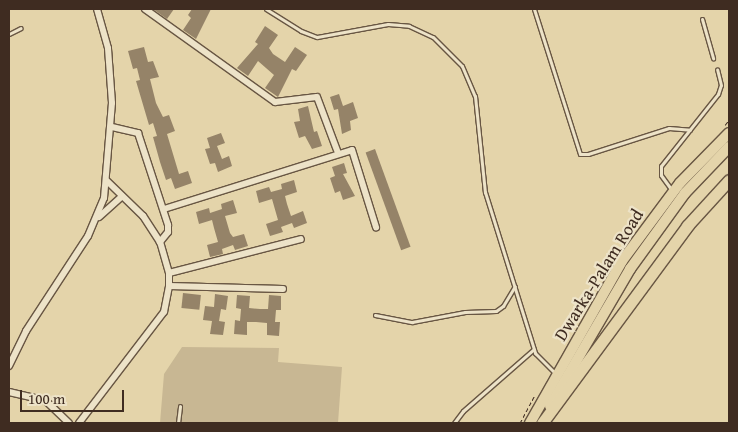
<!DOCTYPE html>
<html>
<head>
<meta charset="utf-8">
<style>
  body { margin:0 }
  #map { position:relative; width:738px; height:432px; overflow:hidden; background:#e4d4aa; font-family:"Gentium Book Plus",serif }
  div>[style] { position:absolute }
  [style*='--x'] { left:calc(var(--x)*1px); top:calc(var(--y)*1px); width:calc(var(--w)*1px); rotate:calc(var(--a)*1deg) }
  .green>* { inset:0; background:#c8b793 }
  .building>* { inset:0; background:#958368; transform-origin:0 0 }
  .path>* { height:1px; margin-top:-0.5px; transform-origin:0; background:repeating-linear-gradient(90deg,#3f2c21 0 4px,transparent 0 6.5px) }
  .roads { filter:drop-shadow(1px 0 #685643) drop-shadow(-1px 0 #685643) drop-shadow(0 1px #685643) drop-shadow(0 -1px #685643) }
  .lane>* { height:3px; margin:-1.5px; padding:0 1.5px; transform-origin:1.5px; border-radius:1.5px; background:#ede3c8 }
  .street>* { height:6px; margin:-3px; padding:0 3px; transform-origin:3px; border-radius:3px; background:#ede3c8 }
  .primary>* { height:10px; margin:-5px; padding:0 5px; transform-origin:5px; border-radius:5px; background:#e4d4aa }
  .highway>* { height:11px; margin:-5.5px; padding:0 5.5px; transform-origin:5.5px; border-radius:5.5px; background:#e4d4aa }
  span { translate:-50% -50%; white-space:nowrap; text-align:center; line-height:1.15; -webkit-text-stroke:4.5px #ede3c8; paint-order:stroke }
  .street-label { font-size:18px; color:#3f2c21 }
  .frame { position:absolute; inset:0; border:10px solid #3f2c21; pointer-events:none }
  .scale { position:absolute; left:20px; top:390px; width:104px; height:22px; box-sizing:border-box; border:2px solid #3f2c21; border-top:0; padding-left:6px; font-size:15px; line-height:18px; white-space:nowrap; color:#3f2c21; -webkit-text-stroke:4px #ede3c8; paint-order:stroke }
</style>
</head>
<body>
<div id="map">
  <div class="green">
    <div style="clip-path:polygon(182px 347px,279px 348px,278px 362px,342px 367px,338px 423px,160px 423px,164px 374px)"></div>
  </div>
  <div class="building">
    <div style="clip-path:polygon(153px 9px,174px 9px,167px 19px)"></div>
    <div style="clip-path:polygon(192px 9px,211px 9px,196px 39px,183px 30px,191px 18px,188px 15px)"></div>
    <div style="clip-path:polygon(265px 26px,278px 35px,269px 48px,273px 54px,285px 62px,295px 47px,307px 55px,296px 71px,292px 69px,278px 97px,265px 88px,274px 75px,258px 61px,248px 76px,237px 68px,258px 44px,255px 42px)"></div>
    <div style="clip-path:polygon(144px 47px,148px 62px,153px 61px,159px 77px,150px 79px,156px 103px,163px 117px,169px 115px,175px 131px,167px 134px,179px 174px,188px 171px,192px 183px,175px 189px,171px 178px,166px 180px,160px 162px,153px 137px,157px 136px,153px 123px,149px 125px,136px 81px,140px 80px,137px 68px,133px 69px,128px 51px)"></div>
    <div style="clip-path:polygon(339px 94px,343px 106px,353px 102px,358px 118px,350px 121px,351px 130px,342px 134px,338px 109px,334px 110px,330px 97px)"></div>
    <div style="clip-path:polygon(308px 106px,314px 132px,317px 131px,322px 146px,312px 149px,305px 136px,299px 138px,294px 122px,300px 121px,298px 109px)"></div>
    <div style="clip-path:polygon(221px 133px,225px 143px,217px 146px,222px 159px,229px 156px,232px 166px,218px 172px,215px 163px,210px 164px,205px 149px,210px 148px,207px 138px)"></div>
    <div style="left:375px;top:149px;width:104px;height:10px;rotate:70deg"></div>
    <div style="clip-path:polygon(344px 163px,347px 173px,343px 174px,355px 196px,343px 200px,340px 191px,335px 193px,330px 178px,335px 176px,332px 167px)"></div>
    <div style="clip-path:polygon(294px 180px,297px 192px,285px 196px,287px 204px,291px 216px,303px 211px,307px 223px,294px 228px,292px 223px,281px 227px,283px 232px,270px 236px,266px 224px,278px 220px,272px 199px,259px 203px,256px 191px,269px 187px,271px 192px,282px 189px,281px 184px)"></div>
    <div style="clip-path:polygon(233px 200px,237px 213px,225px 216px,230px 233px,233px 237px,244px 234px,248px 246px,235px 250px,233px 245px,222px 249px,223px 254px,210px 257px,207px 245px,218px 242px,214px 228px,212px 220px,199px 224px,196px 212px,209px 208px,210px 213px,222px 209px,221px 204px)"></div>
    <div style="left:183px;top:293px;width:18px;height:15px;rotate:6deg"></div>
    <div style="clip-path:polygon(215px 294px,228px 296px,226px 310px,221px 309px,219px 321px,225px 322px,223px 335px,210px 334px,212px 321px,203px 320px,205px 306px,214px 307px)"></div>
    <div style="clip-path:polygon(237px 295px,250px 296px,249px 308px,260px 309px,268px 309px,269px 295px,281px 296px,281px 310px,276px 310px,275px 322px,280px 322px,279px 336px,267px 335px,267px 323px,256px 322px,247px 322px,247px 335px,234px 334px,235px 320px,240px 321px,241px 309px,236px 308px)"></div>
  </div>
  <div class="path">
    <div style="--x:725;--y:125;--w:6;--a:-51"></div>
    <div style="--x:520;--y:423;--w:32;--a:-62"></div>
  </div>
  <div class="roads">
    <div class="lane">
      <div style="--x:266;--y:9;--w:41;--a:32.2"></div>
      <div style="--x:301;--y:31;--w:17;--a:21"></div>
      <div style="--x:317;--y:37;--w:72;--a:-10.4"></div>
      <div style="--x:388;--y:24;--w:21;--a:5"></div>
      <div style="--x:409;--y:26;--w:26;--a:25"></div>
      <div style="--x:433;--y:37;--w:41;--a:45"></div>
      <div style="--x:462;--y:66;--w:33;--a:67"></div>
      <div style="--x:475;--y:96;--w:97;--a:84.1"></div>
      <div style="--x:485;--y:192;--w:169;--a:72.7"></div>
      <div style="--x:535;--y:353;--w:30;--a:45"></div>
      <div style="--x:534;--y:9;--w:152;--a:72.4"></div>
      <div style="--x:580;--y:154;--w:8;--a:0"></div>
      <div style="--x:588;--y:154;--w:85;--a:-17.8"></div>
      <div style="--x:669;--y:128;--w:21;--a:5"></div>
      <div style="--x:702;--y:19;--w:41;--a:74.2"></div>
      <div style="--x:9;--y:34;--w:13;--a:-27"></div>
      <div style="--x:671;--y:189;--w:17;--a:-126"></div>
      <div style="--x:661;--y:175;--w:9;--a:-90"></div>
      <div style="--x:661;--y:166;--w:92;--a:-51.6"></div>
      <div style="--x:718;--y:94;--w:9;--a:-72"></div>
      <div style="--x:721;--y:85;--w:16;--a:-104"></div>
      <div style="--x:375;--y:315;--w:38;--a:11"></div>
      <div style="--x:412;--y:322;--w:54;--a:-10.7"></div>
      <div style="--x:465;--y:312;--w:31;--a:-2"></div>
      <div style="--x:496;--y:311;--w:9;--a:-36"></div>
      <div style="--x:503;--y:306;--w:23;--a:-59"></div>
      <div style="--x:178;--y:423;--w:17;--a:-83"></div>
      <div style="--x:454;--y:423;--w:15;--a:-53"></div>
      <div style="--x:463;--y:411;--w:94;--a:-41.1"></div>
    </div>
    <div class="street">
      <div style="--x:145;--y:9;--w:160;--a:35.6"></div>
      <div style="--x:275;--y:102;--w:42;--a:-6.8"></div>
      <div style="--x:317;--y:97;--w:60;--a:69.4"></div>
      <div style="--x:112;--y:127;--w:27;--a:13"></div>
      <div style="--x:138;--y:133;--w:97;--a:71.9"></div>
      <div style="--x:168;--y:225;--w:7;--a:90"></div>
      <div style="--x:168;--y:232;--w:13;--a:129"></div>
      <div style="--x:164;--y:209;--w:197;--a:-17.4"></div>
      <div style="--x:352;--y:150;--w:81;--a:72.7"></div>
      <div style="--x:99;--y:217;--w:31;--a:-42"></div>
      <div style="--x:169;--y:273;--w:136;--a:-14.4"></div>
      <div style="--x:169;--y:286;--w:114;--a:1.5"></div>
      <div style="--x:9;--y:366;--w:39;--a:-64"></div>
      <div style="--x:26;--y:331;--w:113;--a:-56.9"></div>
      <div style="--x:88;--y:236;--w:41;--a:-67.2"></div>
      <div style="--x:104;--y:198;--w:95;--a:-85.2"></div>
      <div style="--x:112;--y:103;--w:55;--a:-94.2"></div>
      <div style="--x:108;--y:48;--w:41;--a:-105.8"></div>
      <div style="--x:9;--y:392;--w:37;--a:13"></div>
      <div style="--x:45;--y:400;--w:33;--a:44"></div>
      <div style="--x:79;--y:423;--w:140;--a:-52.6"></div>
      <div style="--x:164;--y:312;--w:26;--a:-79"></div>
      <div style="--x:169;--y:286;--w:13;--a:-90"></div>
      <div style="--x:169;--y:273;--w:32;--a:-106"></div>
      <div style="--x:160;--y:242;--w:31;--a:-123"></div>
      <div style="--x:143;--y:216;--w:50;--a:-135.8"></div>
    </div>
    <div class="primary">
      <div style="--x:550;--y:406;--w:159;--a:-59.7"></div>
      <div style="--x:630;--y:269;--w:94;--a:-54.1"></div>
      <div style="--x:685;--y:193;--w:64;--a:-46.3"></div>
      <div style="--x:530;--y:423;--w:186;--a:-60.4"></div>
      <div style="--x:622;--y:261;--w:97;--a:-53.4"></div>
      <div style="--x:680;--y:183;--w:70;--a:-45.6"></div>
    </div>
    <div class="highway">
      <div style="--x:542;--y:423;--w:245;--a:-53.6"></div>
      <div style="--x:687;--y:226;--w:62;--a:-47.6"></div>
    </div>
  </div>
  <div class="street-label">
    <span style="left:599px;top:275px;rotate:-58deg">Dwarka-Palam Road</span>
  </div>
  <div class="frame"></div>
  <div class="scale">100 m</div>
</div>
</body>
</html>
